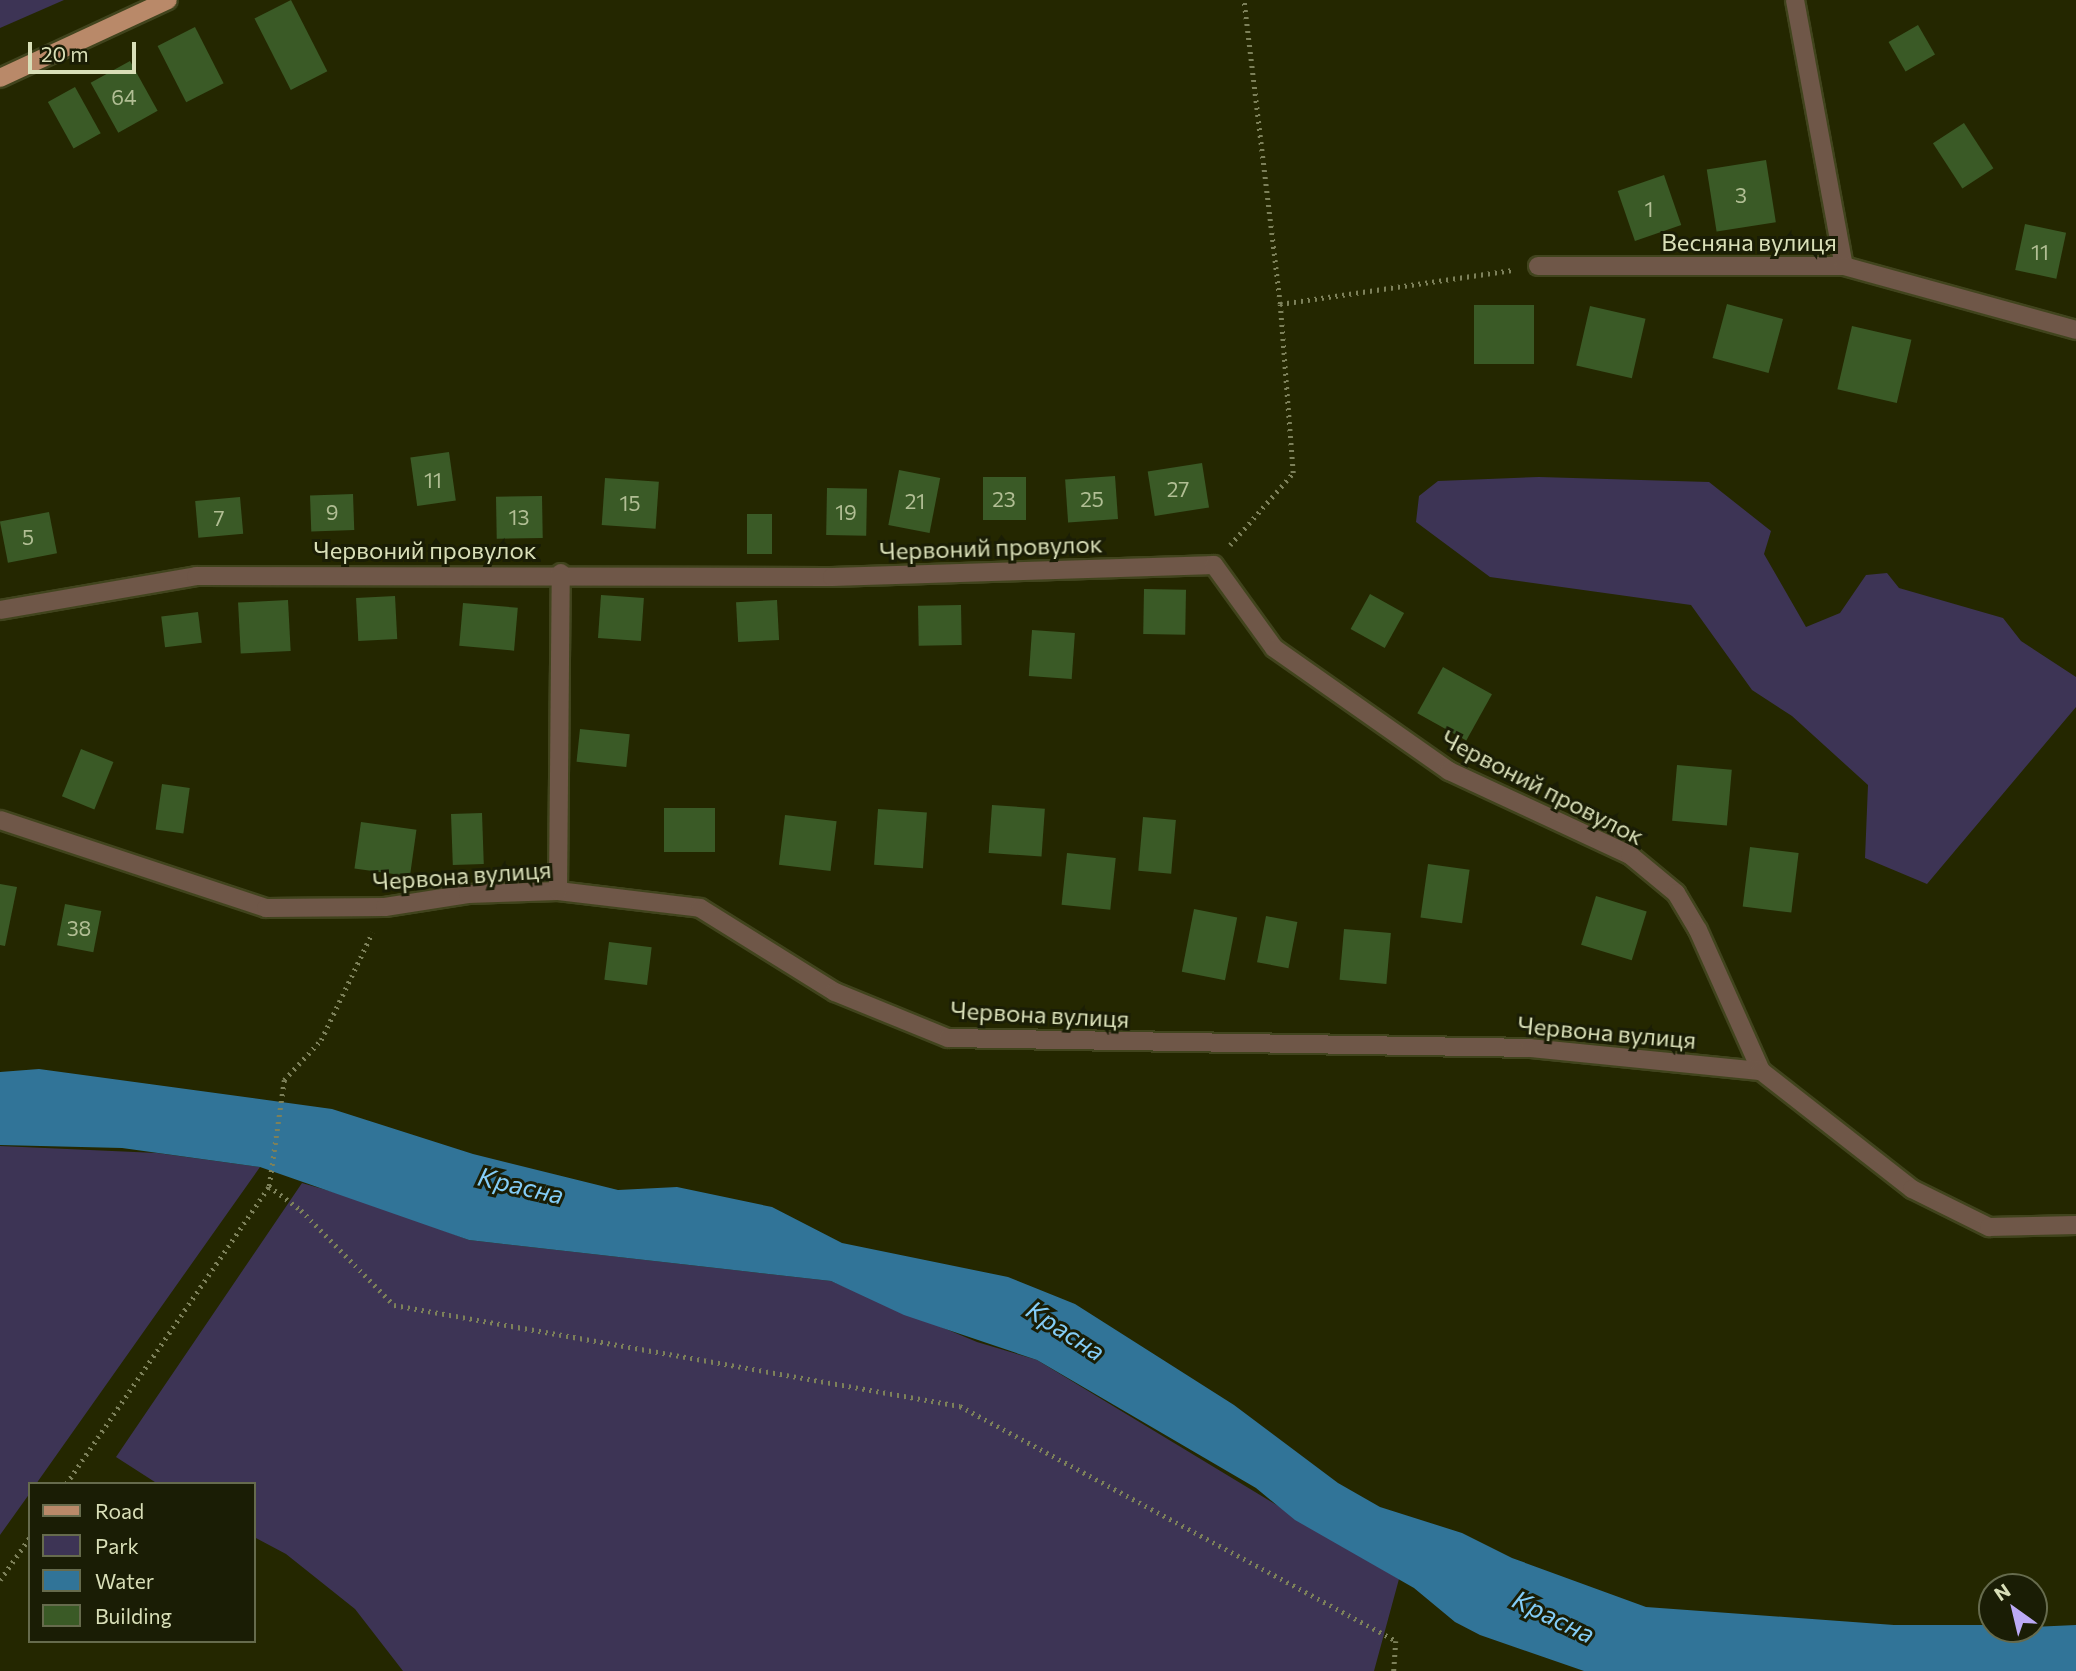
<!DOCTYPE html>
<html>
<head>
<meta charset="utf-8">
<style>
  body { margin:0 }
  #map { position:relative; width:2076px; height:1671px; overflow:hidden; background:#242700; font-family:Commissioner,sans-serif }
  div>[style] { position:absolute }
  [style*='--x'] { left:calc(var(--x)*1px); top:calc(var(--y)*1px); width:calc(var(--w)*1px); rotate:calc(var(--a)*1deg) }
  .green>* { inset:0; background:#3d3455 }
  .water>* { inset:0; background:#317498 }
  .building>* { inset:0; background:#3a5a26; transform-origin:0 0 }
  .path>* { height:4.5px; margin-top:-2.25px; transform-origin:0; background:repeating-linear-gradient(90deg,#7d815a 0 2px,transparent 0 7px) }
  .roads { filter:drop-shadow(2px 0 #41441d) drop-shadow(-2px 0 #41441d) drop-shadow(0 2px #41441d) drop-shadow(0 -2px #41441d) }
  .minor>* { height:18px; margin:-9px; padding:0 9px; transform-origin:9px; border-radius:9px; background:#6f5748 }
  .major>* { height:18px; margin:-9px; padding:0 9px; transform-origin:9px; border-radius:9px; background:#b98969 }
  span { translate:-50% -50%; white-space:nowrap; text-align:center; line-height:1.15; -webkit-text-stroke:6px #1a1d05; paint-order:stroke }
  .number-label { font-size:21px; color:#b1be94 }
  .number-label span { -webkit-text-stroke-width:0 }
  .street-label { font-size:24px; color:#d9dfb8 }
  .water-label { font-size:26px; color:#84cdf7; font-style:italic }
  .legend { position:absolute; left:28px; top:1482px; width:228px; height:161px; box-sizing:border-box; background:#1a1d05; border:2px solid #666b4d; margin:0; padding:9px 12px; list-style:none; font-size:21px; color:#d9dfb8 }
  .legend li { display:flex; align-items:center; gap:14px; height:35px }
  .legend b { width:35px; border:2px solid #666b4d }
  .north { position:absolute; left:1978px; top:1573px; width:70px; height:70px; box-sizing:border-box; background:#1a1d05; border:2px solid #666b4d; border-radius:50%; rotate:326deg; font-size:19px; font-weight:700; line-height:28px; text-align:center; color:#d9dfb8 }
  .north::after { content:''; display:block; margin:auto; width:24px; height:32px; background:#bcaaf6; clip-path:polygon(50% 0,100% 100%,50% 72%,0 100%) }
  .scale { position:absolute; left:28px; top:42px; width:108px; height:32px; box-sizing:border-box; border:4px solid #d9dfb8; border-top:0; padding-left:9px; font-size:21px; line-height:24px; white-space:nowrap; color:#d9dfb8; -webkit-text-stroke:5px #1a1d05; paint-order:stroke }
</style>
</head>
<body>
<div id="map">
  <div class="green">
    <div style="clip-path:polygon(0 0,64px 0,0 28px)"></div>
    <div style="clip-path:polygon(1539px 477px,1709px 482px,1771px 531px,1764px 554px,1806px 627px,1840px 613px,1866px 575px,1887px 573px,1899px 588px,2003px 618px,2021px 641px,2076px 677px,2076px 707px,1927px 884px,1865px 858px,1868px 785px,1792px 716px,1752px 690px,1691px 605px,1490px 577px,1416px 522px,1419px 496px,1438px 481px)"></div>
    <div style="clip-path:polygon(0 1146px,157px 1153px,260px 1167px,36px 1484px,30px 1484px,30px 1493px,0 1535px)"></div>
    <div style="clip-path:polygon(302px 1183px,371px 1203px,469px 1240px,831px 1281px,977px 1342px,1037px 1360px,1399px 1579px,1374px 1671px,403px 1671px,355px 1609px,286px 1554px,254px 1537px,254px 1484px,158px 1484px,116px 1457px)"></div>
  </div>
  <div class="water">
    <div style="clip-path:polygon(39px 1069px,332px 1109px,473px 1154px,618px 1190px,677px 1187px,772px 1207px,842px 1243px,1008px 1277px,1075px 1304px,1234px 1405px,1338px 1483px,1380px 1507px,1462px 1533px,1512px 1558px,1646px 1607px,1894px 1625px,1992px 1625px,1992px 1629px,2076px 1625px,2076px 1671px,1584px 1671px,1480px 1635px,1455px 1622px,1414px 1588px,1295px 1520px,1256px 1488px,1037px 1360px,904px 1315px,831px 1281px,469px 1240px,260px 1167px,122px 1148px,0 1145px,0 1072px)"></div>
  </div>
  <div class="building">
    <div style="left:291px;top:0;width:80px;height:41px;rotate:63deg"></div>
    <div style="left:1918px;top:25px;width:34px;height:34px;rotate:60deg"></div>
    <div style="left:195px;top:27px;width:63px;height:42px;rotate:63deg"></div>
    <div style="left:130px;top:61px;width:57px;height:45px;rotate:61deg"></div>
    <div style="left:75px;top:87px;width:53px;height:31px;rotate:61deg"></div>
    <div style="left:1964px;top:123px;width:54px;height:37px;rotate:57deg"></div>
    <div style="left:1766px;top:160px;width:63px;height:60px;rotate:81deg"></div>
    <div style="left:1664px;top:175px;width:53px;height:49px;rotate:71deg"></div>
    <div style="left:2025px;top:224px;width:42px;height:47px;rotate:12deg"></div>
    <div style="left:1727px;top:304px;width:58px;height:56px;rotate:15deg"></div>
    <div style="left:1474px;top:305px;width:60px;height:59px"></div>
    <div style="left:1590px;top:306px;width:57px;height:61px;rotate:13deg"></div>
    <div style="left:1852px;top:326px;width:61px;height:65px;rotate:13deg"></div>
    <div style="left:449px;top:452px;width:49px;height:39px;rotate:82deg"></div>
    <div style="left:1202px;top:463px;width:45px;height:55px;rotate:81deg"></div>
    <div style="left:899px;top:470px;width:42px;height:56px;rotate:11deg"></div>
    <div style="left:1115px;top:476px;width:43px;height:50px;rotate:86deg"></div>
    <div style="left:983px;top:477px;width:43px;height:43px"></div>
    <div style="left:605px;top:478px;width:54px;height:47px;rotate:4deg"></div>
    <div style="left:827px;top:488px;width:40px;height:47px;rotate:1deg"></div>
    <div style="left:353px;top:494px;width:36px;height:43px;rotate:88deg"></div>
    <div style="left:542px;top:496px;width:42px;height:46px;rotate:89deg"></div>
    <div style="left:240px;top:497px;width:37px;height:45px;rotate:85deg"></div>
    <div style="left:49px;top:512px;width:42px;height:50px;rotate:79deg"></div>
    <div style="left:772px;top:514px;width:40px;height:25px;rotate:90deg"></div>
    <div style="left:1144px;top:589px;width:42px;height:45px;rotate:1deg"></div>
    <div style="left:1370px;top:594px;width:39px;height:40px;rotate:29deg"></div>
    <div style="left:601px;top:595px;width:43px;height:43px;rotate:4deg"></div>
    <div style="left:395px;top:596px;width:43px;height:39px;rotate:87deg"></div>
    <div style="left:288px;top:600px;width:51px;height:50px;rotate:87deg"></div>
    <div style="left:777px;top:600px;width:40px;height:41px;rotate:87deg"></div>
    <div style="left:463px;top:603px;width:55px;height:43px;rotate:5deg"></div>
    <div style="left:961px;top:605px;width:40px;height:43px;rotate:89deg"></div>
    <div style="left:198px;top:612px;width:31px;height:37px;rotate:83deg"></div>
    <div style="left:1032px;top:630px;width:43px;height:46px;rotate:4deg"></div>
    <div style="left:1443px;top:667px;width:56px;height:53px;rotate:29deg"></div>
    <div style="left:580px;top:729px;width:50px;height:33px;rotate:6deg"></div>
    <div style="left:81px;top:749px;width:35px;height:51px;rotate:22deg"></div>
    <div style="left:1677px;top:765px;width:55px;height:56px;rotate:5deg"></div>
    <div style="left:162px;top:784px;width:28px;height:46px;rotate:8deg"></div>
    <div style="left:992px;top:805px;width:53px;height:48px;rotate:4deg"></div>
    <div style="left:715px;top:808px;width:44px;height:51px;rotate:90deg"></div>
    <div style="left:878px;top:809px;width:49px;height:56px;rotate:4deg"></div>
    <div style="left:482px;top:813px;width:51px;height:31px;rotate:88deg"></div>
    <div style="left:785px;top:815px;width:52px;height:50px;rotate:7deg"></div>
    <div style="left:1143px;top:817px;width:33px;height:54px;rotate:5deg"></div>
    <div style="left:361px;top:822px;width:56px;height:47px;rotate:8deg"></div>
    <div style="left:1750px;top:847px;width:49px;height:60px;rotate:7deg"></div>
    <div style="left:1067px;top:853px;width:49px;height:52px;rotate:6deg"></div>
    <div style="left:1428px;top:864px;width:42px;height:54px;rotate:8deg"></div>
    <div style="clip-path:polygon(0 884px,17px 887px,5px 946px,0 945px)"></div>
    <div style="left:1596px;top:896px;width:53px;height:51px;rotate:17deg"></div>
    <div style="left:65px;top:904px;width:37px;height:42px;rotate:11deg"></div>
    <div style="left:1194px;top:909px;width:44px;height:64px;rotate:11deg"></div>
    <div style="left:1266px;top:916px;width:32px;height:47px;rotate:11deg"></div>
    <div style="left:1344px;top:929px;width:47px;height:51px;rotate:5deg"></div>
    <div style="left:609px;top:942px;width:43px;height:38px;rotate:7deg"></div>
  </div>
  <div class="path">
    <div style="--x:1280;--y:304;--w:235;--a:-8.3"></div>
    <div style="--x:1230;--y:545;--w:96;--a:-48.8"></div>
    <div style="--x:1293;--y:473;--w:169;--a:-94.4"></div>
    <div style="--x:1280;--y:304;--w:306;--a:-96.8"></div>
    <div style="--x:269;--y:1186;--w:40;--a:37"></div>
    <div style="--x:301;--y:1210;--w:133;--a:45.6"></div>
    <div style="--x:394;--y:1305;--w:575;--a:10.12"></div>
    <div style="--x:960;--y:1406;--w:495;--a:28.3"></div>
    <div style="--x:1396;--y:1641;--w:30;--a:94"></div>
    <div style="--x:66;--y:1484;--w:361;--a:-55.7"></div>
    <div style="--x:269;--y:1186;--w:107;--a:-81.9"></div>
    <div style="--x:284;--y:1080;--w:54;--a:-47.2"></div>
    <div style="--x:321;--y:1040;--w:119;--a:-64.5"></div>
    <div style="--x:0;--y:1580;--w:52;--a:-55.1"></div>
  </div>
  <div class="roads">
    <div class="minor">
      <div style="--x:1795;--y:0;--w:270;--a:79.6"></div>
      <div style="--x:1538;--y:266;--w:306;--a:0"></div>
      <div style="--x:1844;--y:266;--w:241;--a:15.4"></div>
      <div style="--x:0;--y:610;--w:199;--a:-9.8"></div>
      <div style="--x:196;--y:576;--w:636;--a:0.09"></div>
      <div style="--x:832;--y:577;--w:382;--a:-1.8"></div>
      <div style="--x:1214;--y:565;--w:102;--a:54.1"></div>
      <div style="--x:1274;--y:648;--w:214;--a:35.1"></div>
      <div style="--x:1449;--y:771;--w:200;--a:24.9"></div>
      <div style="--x:1630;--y:855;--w:60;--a:39.6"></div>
      <div style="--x:1676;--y:893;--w:43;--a:59.3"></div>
      <div style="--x:1698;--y:930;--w:154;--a:65.9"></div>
      <div style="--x:0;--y:820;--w:280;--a:18.3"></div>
      <div style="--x:266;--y:908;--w:119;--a:-0.5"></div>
      <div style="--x:385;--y:907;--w:84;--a:-8.9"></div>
      <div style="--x:468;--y:894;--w:90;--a:-1.9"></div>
      <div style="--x:558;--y:891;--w:143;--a:6.8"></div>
      <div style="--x:700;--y:908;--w:159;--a:31.9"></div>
      <div style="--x:835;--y:992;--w:122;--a:22.2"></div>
      <div style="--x:948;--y:1038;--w:582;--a:0.98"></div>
      <div style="--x:1530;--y:1048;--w:232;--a:5.7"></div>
      <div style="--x:1761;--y:1071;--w:192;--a:38"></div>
      <div style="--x:1912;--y:1189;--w:86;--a:26.3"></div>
      <div style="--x:1989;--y:1227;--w:87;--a:-1.3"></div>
      <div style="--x:558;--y:891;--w:318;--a:-89.5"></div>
    </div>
    <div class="major">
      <div style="--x:0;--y:78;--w:185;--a:-24.9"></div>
    </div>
  </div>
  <div class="number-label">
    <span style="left:124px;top:97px">64</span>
    <span style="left:1741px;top:195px">3</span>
    <span style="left:1649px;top:209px">1</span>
    <span style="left:2040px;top:252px">11</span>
    <span style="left:433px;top:480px">11</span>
    <span style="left:1178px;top:489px">27</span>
    <span style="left:1004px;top:499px">23</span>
    <span style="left:1092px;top:499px">25</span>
    <span style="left:915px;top:501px">21</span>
    <span style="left:630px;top:503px">15</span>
    <span style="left:332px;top:512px">9</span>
    <span style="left:846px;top:512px">19</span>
    <span style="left:519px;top:517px">13</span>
    <span style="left:219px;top:518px">7</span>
    <span style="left:28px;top:537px">5</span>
    <span style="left:79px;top:928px">38</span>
  </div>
  <div class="street-label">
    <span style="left:1749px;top:242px">Весняна вулиця</span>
    <span style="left:991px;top:547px;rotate:-2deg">Червоний провулок</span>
    <span style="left:425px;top:550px">Червоний провулок</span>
    <span style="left:1543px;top:787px;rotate:27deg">Червоний провулок</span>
    <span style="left:462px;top:875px;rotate:-4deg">Червона вулиця</span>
    <span style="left:1040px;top:1014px;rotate:3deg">Червона вулиця</span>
    <span style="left:1607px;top:1032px;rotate:5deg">Червона вулиця</span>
  </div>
  <div class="water-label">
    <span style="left:521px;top:1185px;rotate:13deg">Красна</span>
    <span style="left:1066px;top:1330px;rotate:33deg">Красна</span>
    <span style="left:1554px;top:1616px;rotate:26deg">Красна</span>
  </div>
  <ul class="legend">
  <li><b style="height:9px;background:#b98969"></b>Road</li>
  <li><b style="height:19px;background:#3d3455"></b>Park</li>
  <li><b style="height:19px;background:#317498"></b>Water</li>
  <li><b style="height:19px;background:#3a5a26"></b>Building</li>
  </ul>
  <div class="north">N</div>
  <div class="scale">20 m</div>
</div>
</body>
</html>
